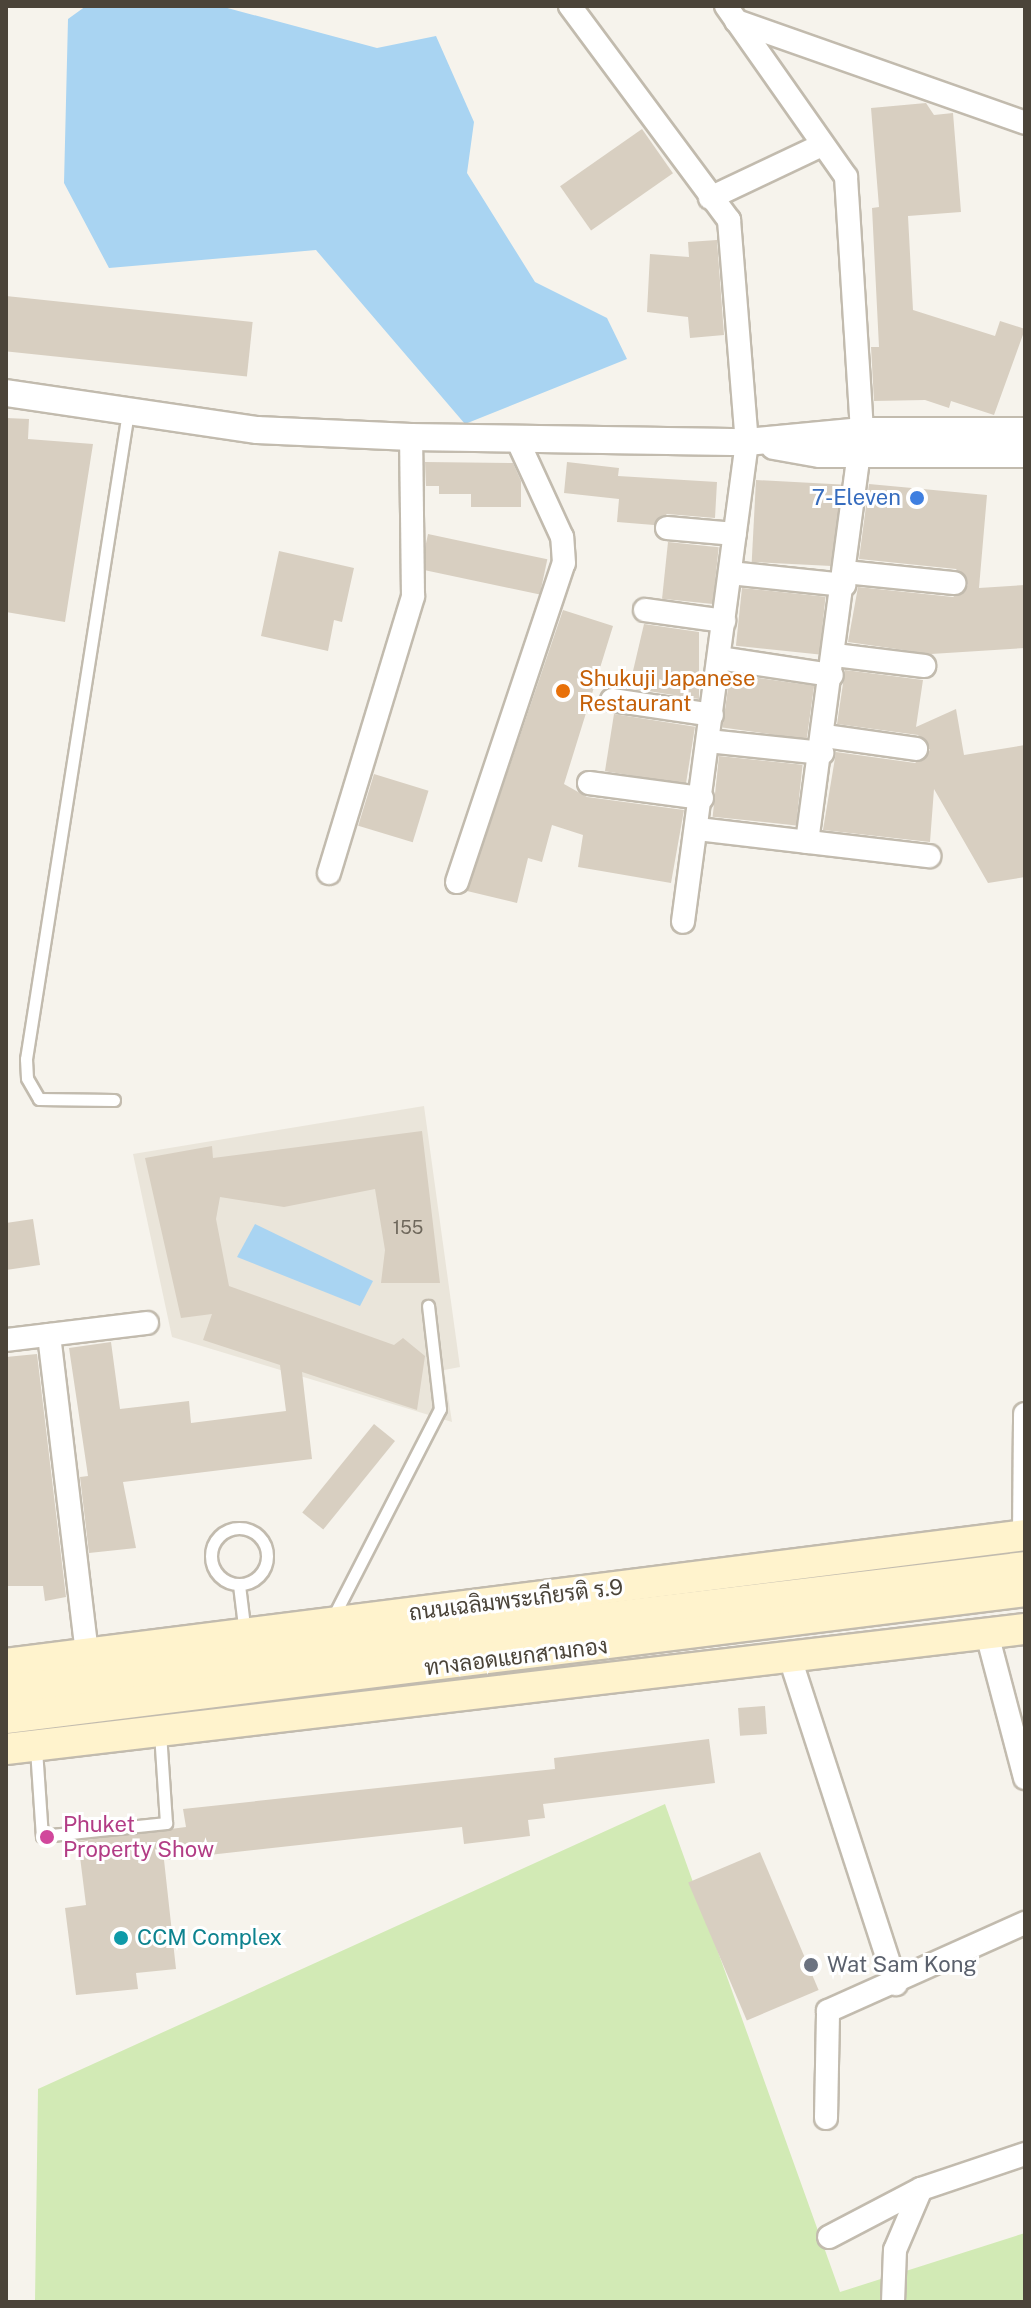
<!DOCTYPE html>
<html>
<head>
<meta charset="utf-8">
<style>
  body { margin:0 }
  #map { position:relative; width:1031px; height:2308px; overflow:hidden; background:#f6f3ec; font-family:"Public Sans",Sarabun,sans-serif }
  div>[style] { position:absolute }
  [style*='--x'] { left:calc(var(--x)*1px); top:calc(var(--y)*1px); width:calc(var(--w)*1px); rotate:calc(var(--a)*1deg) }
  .residential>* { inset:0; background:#eae5da }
  .green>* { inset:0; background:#d2eab5 }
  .water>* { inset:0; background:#a9d4f2 }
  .building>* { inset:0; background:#d8cfc1; transform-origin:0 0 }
  .roads { filter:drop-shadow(2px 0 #c2bbae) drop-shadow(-2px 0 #c2bbae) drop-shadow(0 2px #c2bbae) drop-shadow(0 -2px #c2bbae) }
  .service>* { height:11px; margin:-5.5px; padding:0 5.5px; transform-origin:5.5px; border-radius:5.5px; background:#fff }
  .service>.ring { margin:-5.5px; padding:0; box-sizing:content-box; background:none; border:11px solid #fff; border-radius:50% }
  .minor>* { height:22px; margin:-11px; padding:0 11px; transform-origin:11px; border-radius:11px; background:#fff }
  .tertiary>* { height:26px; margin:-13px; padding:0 13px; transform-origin:13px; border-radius:13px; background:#fff }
  .secondary>* { height:30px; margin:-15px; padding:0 15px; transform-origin:15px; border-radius:15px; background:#fff3cd }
  .dots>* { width:22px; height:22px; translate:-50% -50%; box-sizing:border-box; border:4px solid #fff; border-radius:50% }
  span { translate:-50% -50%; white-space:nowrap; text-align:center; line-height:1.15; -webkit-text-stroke:6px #fff; paint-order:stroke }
  .number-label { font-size:18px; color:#6e675b }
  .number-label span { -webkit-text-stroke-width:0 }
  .shop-label { font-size:22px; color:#366cbe }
  .right { translate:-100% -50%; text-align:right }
  .food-label { font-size:22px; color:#c56008 }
  .left { translate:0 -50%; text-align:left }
  .street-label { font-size:22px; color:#4b4439 }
  .hotel-label { font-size:22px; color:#b23c85 }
  .culture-label { font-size:22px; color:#0d838f }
  .worship-label { font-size:22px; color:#5b616d }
  .frame { position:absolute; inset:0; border:8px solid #4b4439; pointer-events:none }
</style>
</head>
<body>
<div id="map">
  <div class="residential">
    <div style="clip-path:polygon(424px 1106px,460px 1367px,444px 1370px,452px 1422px,172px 1337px,133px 1154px)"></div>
  </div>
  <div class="green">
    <div style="clip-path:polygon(665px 1804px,840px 2292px,1025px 2233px,1025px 2302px,35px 2302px,38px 2089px)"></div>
  </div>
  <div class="water">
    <div style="clip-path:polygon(86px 6px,220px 6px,377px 48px,436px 36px,474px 122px,467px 173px,535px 282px,607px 318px,627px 359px,465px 424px,316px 250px,109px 268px,64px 183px,68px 19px)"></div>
    <div style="clip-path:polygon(255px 1224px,373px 1281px,360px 1306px,237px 1257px)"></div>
  </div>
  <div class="building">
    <div style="clip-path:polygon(926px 103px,934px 115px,953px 113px,961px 212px,908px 216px,913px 310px,995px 336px,1000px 321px,1025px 329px,994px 415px,951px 401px,949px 408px,925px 400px,874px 401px,871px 347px,879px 347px,872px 208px,879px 207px,871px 108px)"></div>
    <div style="left:642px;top:129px;width:54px;height:100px;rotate:55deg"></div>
    <div style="clip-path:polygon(717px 240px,724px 335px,690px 338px,688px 317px,647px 312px,650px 254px,689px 257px,688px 242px)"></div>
    <div style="left:6px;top:296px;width:248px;height:55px;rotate:6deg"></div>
    <div style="clip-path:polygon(6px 418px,29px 419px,28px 439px,93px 444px,65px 622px,6px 612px)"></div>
    <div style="clip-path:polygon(425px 462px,513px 463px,521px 481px,521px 507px,471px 507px,471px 494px,439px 494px,439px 486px,426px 486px)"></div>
    <div style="clip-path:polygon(567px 462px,619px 468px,618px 476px,717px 482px,715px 518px,667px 514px,654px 525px,617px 522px,619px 499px,564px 493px)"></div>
    <div style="left:756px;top:480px;width:85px;height:82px;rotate:3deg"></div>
    <div style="clip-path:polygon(869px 484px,987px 495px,979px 588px,1025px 585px,1025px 648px,931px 654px,848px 642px,858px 587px,953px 597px,968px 585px,956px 569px,859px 559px)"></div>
    <div style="left:428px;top:534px;width:122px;height:36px;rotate:12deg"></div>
    <div style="left:668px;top:542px;width:51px;height:57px;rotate:6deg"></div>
    <div style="clip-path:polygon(279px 551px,354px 568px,342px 622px,334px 620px,328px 651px,261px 636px)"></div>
    <div style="left:742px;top:588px;width:84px;height:58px;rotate:6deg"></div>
    <div style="clip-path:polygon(563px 610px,613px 626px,564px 784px,587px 797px,684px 810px,671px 883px,578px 867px,583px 835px,552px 825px,542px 862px,528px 858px,517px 903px,467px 891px)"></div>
    <div style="clip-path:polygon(644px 624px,699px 632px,699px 699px,629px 688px)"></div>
    <div style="clip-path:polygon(845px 670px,923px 680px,916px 727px,956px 709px,964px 755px,1025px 745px,1025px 877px,988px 883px,934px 789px,930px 842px,823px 830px,836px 752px,915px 763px,930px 750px,918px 735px,837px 724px)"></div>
    <div style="left:730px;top:674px;width:85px;height:54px;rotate:8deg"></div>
    <div style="left:614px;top:714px;width:82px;height:58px;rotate:9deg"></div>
    <div style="left:719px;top:756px;width:84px;height:61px;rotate:6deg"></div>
    <div style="left:374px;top:774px;width:57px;height:54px;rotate:17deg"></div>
    <div style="clip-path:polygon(422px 1131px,440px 1283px,381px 1283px,385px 1250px,375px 1189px,284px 1207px,220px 1197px,216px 1219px,229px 1286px,394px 1345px,403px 1338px,425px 1356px,417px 1410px,302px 1372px,312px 1459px,123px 1482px,136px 1548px,89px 1553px,80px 1477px,88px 1476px,69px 1348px,111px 1342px,120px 1409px,189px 1401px,191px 1423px,286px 1411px,280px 1365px,203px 1340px,212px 1314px,181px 1318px,145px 1158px,212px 1146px,213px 1158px)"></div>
    <div style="clip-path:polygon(33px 1219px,40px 1265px,6px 1270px,6px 1223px)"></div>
    <div style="clip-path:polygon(37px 1354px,66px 1597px,45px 1601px,43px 1586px,6px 1586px,6px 1357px)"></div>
    <div style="left:374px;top:1424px;width:27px;height:114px;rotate:39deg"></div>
    <div style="left:765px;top:1706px;width:28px;height:27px;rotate:86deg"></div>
    <div style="clip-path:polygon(709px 1739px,715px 1783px,543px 1804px,545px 1818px,528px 1820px,530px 1836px,464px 1844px,462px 1827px,164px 1860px,176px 1969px,136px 1973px,138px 1989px,76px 1995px,65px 1908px,86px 1905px,78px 1841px,186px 1827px,183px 1809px,555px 1769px,554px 1758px)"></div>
    <div style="left:760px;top:1852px;width:150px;height:78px;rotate:67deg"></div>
  </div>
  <div class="roads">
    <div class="service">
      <div style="--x:114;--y:1100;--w:75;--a:-179.2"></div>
      <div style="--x:39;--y:1099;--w:24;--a:-120"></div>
      <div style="--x:27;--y:1078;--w:19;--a:-93"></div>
      <div style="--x:26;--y:1059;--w:655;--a:-81.04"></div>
      <div class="ring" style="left:211px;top:1528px;width:45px;height:45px"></div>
      <div style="--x:239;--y:1585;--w:49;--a:83"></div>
      <div style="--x:332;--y:1619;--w:236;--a:-62.8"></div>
      <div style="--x:440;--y:1409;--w:104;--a:-96.6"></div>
      <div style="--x:36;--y:1749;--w:87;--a:86.1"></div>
      <div style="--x:42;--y:1836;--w:125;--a:-6"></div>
      <div style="--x:166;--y:1823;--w:91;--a:-93.8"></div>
    </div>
    <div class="minor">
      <div style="--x:570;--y:6;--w:267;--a:53.4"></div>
      <div style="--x:729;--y:220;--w:223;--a:85.4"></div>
      <div style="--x:747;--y:442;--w:484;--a:97.6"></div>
      <div style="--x:726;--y:6;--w:209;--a:54.9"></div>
      <div style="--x:846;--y:177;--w:255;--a:86.4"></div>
      <div style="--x:736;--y:21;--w:306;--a:19.4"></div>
      <div style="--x:710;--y:198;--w:122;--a:-25.3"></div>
      <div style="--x:667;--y:528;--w:68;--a:5"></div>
      <div style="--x:845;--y:572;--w:110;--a:5.8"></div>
      <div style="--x:730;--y:573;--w:115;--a:6"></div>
      <div style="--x:645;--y:610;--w:80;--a:7.9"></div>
      <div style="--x:835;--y:655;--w:90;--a:7"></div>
      <div style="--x:719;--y:658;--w:114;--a:8.6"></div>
      <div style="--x:612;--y:700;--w:101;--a:8.5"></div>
      <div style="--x:825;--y:736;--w:92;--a:8.1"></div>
      <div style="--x:708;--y:741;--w:115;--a:6"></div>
      <div style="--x:589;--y:783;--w:114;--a:7.6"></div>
      <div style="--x:698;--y:829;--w:233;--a:6.7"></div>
      <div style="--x:807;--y:842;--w:391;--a:-82.4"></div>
      <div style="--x:329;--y:873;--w:289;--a:-73.1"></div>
      <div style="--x:413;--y:596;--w:159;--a:-90.7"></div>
      <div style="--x:457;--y:882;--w:336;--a:-71.5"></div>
      <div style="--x:564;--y:563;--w:26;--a:-94"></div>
      <div style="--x:562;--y:537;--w:108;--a:-114.7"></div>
      <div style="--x:49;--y:1335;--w:321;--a:83.2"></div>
      <div style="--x:6;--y:1340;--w:142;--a:-6.9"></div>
      <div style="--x:1024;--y:1535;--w:121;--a:-89.5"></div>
      <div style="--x:987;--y:1634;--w:149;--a:75.2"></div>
      <div style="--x:790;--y:1658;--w:343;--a:72"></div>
      <div style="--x:826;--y:2118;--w:107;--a:-88.9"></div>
      <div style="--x:828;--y:2011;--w:216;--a:-24.1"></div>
      <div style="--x:829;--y:2237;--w:104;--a:-27.6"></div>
      <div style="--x:893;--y:2302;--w:52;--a:-87.8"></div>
      <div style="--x:895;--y:2250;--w:66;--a:-66.9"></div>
      <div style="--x:921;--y:2189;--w:110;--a:-18.6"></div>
    </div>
    <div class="tertiary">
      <div style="--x:6;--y:393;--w:254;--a:8.4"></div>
      <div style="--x:257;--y:430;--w:154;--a:2.6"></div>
      <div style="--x:411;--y:437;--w:336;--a:0.9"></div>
      <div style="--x:747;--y:442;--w:116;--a:-5.5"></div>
      <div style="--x:862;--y:431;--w:163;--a:0"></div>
      <div style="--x:774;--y:446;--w:47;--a:9.9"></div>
      <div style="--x:820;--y:454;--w:205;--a:0"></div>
    </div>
    <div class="secondary">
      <div style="--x:6;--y:1664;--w:1027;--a:-7.21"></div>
      <div style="--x:6;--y:1690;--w:1026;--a:-6.88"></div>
      <div style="--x:6;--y:1718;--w:1027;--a:-7.1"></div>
      <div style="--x:6;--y:1749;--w:1026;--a:-6.72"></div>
    </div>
  </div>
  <div class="dots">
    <div style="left:917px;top:498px;background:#3f7fe0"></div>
    <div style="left:563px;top:691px;background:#e8710a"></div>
    <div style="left:47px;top:1837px;background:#d1479c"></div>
    <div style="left:121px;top:1938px;background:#0f9aa8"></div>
    <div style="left:811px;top:1965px;background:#6b7280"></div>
  </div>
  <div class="number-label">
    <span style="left:408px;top:1228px">155</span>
  </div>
  <div class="shop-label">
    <span class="right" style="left:901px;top:498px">7-Eleven</span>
  </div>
  <div class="food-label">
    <span class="left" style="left:579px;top:691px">Shukuji Japanese<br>Restaurant</span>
  </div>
  <div class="street-label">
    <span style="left:516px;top:1600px;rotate:-7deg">ถนนเฉลิมพระเกียรติ ร.9</span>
    <span style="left:516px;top:1657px;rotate:-7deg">ทางลอดแยกสามกอง</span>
  </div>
  <div class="hotel-label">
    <span class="left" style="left:63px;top:1837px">Phuket<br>Property Show</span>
  </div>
  <div class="culture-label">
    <span class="left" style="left:137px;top:1938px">CCM Complex</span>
  </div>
  <div class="worship-label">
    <span class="left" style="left:827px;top:1965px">Wat Sam Kong</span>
  </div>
  <div class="frame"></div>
</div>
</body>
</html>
